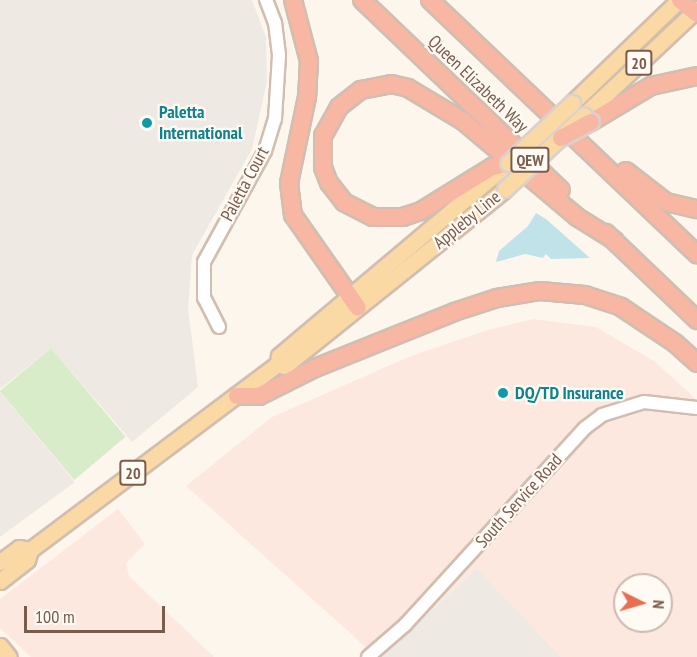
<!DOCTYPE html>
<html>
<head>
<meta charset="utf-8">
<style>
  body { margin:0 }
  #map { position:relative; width:697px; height:657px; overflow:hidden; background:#fdf6ec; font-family:"PT Sans Narrow",sans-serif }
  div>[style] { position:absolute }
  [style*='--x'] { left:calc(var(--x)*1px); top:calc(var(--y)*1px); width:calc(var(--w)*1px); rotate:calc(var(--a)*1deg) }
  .commercial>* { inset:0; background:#fde8e0 }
  .industrial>* { inset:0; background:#efe9e4 }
  .green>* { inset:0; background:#d8ecc9; transform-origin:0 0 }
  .water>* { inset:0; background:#bfe3e8 }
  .roads { filter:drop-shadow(2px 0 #d1beb0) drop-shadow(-2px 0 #d1beb0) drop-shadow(0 2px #d1beb0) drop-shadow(0 -2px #d1beb0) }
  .minor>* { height:12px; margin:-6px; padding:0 6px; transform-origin:6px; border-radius:6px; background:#fff }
  .major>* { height:15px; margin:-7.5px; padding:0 7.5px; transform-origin:7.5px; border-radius:7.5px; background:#fbd9a5 }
  .highway>* { height:16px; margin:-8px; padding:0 8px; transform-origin:8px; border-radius:8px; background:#f7b7a3 }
  .bridges { filter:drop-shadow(2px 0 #dad1cd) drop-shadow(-2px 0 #dad1cd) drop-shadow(0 2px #dad1cd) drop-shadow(0 -2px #dad1cd) }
  .major-bridge>* { height:15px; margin:-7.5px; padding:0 7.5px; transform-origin:7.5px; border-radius:7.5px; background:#fbd9a5 }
  .highway-bridge>* { height:16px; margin:-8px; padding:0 8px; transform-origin:8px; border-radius:8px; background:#f7b7a3 }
  .dots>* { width:16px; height:16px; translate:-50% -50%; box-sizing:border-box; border:3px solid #fffaf3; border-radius:50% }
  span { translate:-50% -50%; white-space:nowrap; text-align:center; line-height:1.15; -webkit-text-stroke:4.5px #fffaf3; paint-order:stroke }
  .shield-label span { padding:2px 4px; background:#fffaf3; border:2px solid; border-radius:4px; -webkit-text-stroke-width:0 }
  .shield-label { font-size:16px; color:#7a5c4d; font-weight:700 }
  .street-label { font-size:18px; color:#7a5c4d }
  .culture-label { font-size:18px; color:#0d838f; font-weight:700 }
  .left { translate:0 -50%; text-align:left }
  .north { position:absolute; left:613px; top:573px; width:60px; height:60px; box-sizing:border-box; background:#fffaf3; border:2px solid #cabbb1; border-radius:50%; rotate:95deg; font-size:16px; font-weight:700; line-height:24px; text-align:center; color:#7a5c4d }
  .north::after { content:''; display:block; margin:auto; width:21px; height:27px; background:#e76f51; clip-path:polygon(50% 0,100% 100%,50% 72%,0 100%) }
  .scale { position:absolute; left:24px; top:606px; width:141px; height:27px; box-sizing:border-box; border:3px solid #7a5c4d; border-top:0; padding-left:8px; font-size:18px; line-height:21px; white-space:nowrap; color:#7a5c4d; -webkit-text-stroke:4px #fffaf3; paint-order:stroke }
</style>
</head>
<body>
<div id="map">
  <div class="commercial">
    <div style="clip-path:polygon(evenodd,533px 319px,596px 327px,654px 361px,697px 400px,697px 657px,561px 657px,477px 568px,382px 657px,377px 657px,186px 486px,272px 417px,411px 356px,488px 330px,533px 319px,625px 585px,661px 585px,661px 621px,625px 621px,625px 585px)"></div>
    <div style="clip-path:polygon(118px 509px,145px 544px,126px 563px,129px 576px,214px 657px,31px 657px,0 628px,0 599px)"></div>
  </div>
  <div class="industrial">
    <div style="clip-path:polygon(0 0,252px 0,266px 37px,267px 82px,252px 149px,192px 255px,188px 308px,198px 387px,132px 442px,51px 348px,0 389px)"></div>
    <div style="clip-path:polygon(0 392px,75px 482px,0 537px)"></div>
    <div style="clip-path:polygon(477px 568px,561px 657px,382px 657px)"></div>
  </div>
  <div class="green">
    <div style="left:51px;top:348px;width:116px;height:67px;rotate:50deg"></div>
  </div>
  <div class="water">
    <div style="clip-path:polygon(536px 213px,546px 219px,590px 258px,551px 259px,546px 254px,543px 258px,525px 254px,496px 262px,499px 251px,528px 226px)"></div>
  </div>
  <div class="roads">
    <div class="minor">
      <div style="--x:219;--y:327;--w:33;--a:-117"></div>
      <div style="--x:204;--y:298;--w:36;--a:-90"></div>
      <div style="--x:204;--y:262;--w:127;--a:-61.2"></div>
      <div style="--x:265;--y:151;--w:34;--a:-73"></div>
      <div style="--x:275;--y:119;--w:64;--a:-86.4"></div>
      <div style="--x:279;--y:55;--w:32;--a:-97"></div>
      <div style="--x:275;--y:23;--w:25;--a:-111"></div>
      <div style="--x:368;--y:657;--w:49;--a:-40.9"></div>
      <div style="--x:405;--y:625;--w:267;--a:-47.6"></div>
      <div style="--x:585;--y:428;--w:21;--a:-37"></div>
      <div style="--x:602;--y:415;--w:44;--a:-17.2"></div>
      <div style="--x:644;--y:402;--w:53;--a:6.5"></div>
    </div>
    <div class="major">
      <div style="--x:572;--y:103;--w:149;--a:-43.9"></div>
      <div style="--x:584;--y:115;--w:155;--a:-43.2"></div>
      <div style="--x:278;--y:364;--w:8;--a:-83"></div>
      <div style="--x:279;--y:356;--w:299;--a:-40.1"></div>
      <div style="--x:0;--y:562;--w:24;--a:-36"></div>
      <div style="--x:19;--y:548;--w:11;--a:10"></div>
      <div style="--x:0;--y:581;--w:34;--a:-38"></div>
      <div style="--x:27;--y:560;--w:10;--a:-73"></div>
      <div style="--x:30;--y:550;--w:310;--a:-36.9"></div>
      <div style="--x:278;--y:364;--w:7;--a:16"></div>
      <div style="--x:285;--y:366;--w:282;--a:-38.8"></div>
      <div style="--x:0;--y:646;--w:14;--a:51"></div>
    </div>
    <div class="highway">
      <div style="--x:293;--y:0;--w:63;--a:75.3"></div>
      <div style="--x:309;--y:61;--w:36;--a:93"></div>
      <div style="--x:307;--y:97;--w:88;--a:101.8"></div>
      <div style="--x:289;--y:183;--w:32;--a:83"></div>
      <div style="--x:293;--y:215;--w:113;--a:55"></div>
      <div style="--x:362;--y:0;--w:275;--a:43.7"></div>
      <div style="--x:430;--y:0;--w:369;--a:43.6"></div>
      <div style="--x:680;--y:0;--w:22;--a:39"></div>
      <div style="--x:591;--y:122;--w:70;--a:-31"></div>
      <div style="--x:651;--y:86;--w:47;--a:-12.3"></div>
      <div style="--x:508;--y:163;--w:16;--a:166"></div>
      <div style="--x:492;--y:167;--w:84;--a:148.2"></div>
      <div style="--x:421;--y:211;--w:19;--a:162"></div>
      <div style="--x:403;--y:217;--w:30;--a:180"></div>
      <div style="--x:373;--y:217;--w:33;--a:-153"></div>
      <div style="--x:344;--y:202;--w:24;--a:-128"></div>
      <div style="--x:329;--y:183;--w:17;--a:-111"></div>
      <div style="--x:323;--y:167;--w:31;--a:-90"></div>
      <div style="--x:323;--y:136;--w:33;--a:-61"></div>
      <div style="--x:339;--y:107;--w:28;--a:-38"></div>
      <div style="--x:361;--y:90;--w:31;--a:-11"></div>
      <div style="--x:391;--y:84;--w:17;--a:13"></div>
      <div style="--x:408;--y:88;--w:64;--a:31"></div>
      <div style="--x:463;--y:121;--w:149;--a:40.1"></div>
      <div style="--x:577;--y:217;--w:44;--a:31.9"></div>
      <div style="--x:626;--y:171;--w:51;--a:37.8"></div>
      <div style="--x:666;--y:202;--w:32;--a:13"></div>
      <div style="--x:606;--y:233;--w:126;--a:43.7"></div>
      <div style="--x:237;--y:396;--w:22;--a:0"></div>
      <div style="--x:259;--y:396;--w:63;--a:-26.6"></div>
      <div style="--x:315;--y:368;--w:150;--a:-21.9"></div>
      <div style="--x:454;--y:312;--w:45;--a:-18"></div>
      <div style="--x:497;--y:298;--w:44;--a:-9.2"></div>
      <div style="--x:540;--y:291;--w:45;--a:5.1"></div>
      <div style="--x:585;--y:295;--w:38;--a:18"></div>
      <div style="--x:621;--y:307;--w:65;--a:33.7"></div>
      <div style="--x:675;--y:343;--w:30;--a:42"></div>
    </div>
  </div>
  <div class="bridges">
    <div class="major-bridge">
      <div style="--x:508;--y:163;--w:88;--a:-43.2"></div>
      <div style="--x:505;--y:189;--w:108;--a:-43.1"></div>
    </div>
    <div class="highway-bridge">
      <div style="--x:561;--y:138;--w:34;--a:-28"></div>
    </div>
  </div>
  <div class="dots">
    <div style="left:147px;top:123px;background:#0f9aa8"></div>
    <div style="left:503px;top:393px;background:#0f9aa8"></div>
  </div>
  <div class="shield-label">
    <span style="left:639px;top:63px">20</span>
    <span style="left:530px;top:160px">QEW</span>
    <span style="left:133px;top:473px">20</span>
  </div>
  <div class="street-label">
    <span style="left:478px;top:84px;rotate:44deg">Queen Elizabeth Way</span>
    <span style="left:245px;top:184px;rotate:-62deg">Paletta Court</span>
    <span style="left:467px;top:220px;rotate:-39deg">Appleby Line</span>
    <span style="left:519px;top:501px;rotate:-48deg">South Service Road</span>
  </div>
  <div class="culture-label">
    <span class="left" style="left:159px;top:123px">Paletta<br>International</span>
    <span class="left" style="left:515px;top:393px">DQ/TD Insurance</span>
  </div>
  <div class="north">N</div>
  <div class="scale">100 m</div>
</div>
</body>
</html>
